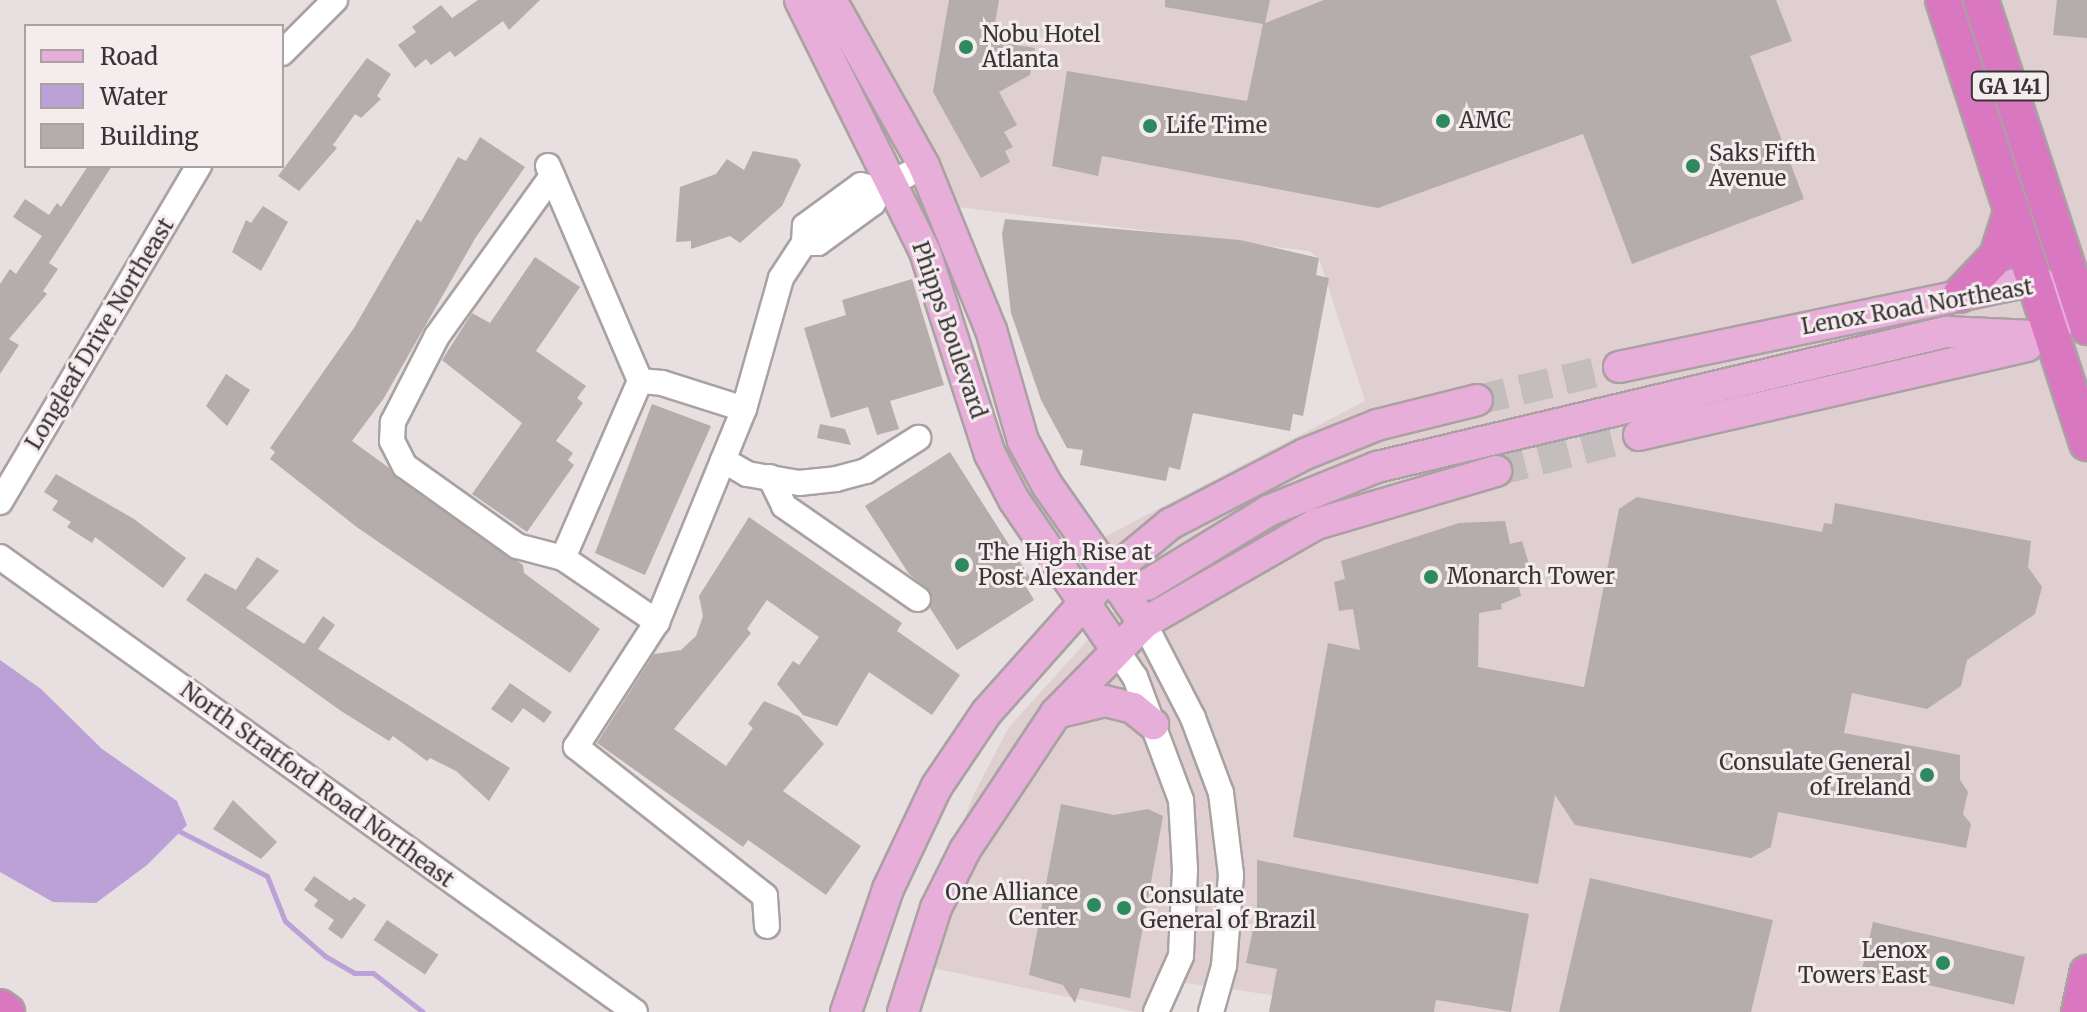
<!DOCTYPE html>
<html>
<head>
<meta charset="utf-8">
<style>
  body { margin:0 }
  #map { position:relative; width:2087px; height:1012px; overflow:hidden; background:#e7dfe0; font-family:Merriweather,serif }
  div>[style] { position:absolute }
  [style*='--x'] { left:calc(var(--x)*1px); top:calc(var(--y)*1px); width:calc(var(--w)*1px); rotate:calc(var(--a)*1deg) }
  .built>* { inset:0; background:#dfcfd1 }
  .water>* { inset:0; background:#bba1d6 }
  .stream>* { height:5px; margin:-2.5px; padding:0 2.5px; transform-origin:2.5px; border-radius:2.5px; background:#bba1d6 }
  .building>* { inset:0; background:#b5adab; transform-origin:0 0 }
  .major-tunnel>* { height:30px; margin-top:-15px; transform-origin:0; background:repeating-linear-gradient(90deg,#c4bdbe 0 30px,transparent 0 45px) }
  .roads { filter:drop-shadow(2px 0 #a9a1a2) drop-shadow(-2px 0 #a9a1a2) drop-shadow(0 2px #a9a1a2) drop-shadow(0 -2px #a9a1a2) }
  .minor>* { height:24px; margin:-12px; padding:0 12px; transform-origin:12px; border-radius:12px; background:#fff }
  .major>* { height:30px; margin:-15px; padding:0 15px; transform-origin:15px; border-radius:15px; background:#e8aeda }
  .highway>* { height:34px; margin:-17px; padding:0 17px; transform-origin:17px; border-radius:17px; background:#d978c1 }
  .dots>* { width:22px; height:22px; translate:-50% -50%; box-sizing:border-box; border:4px solid #f5eced; border-radius:50% }
  span { translate:-50% -50%; white-space:nowrap; text-align:center; line-height:1.15; -webkit-text-stroke:6px #f5eced; paint-order:stroke }
  .shield-label span { padding:2px 6px; background:#f5eced; border:2px solid; border-radius:6px; -webkit-text-stroke-width:0 }
  .shield-label { font-size:20px; color:#373435; font-weight:700 }
  .poi-label { font-size:22px; color:#373435 }
  .left { translate:0 -50%; text-align:left }
  .right { translate:-100% -50%; text-align:right }
  .street-label { font-size:22px; color:#373435 }
  .legend { position:absolute; left:24px; top:24px; width:260px; height:144px; box-sizing:border-box; background:#f5eced; border:2px solid #a9a2a3; margin:0; padding:10px 14px; list-style:none; font-size:24px; color:#373435 }
  .legend li { display:flex; align-items:center; gap:16px; height:40px }
  .legend b { width:40px; border:2px solid #a9a2a3 }
</style>
</head>
<body>
<div id="map">
  <div class="built">
    <div style="clip-path:polygon(811px 0,2087px 0,2087px 1012px,1392px 1012px,1165px 980px,1160px 1012px,1137px 1012px,910px 963px,974px 794px,1009px 727px,1116px 609px,1070px 555px,1365px 401px,1319px 258px,1309px 251px,935px 204px,905px 141px)"></div>
  </div>
  <div class="water">
    <div style="clip-path:polygon(0 660px,41px 689px,102px 749px,177px 801px,187px 825px,147px 865px,96px 903px,53px 902px,0 872px)"></div>
  </div>
  <div class="stream">
    <div style="--x:177;--y:830;--w:101;--a:27.1"></div>
    <div style="--x:267;--y:876;--w:48;--a:68.2"></div>
    <div style="--x:285;--y:921;--w:53;--a:41.2"></div>
    <div style="--x:325;--y:956;--w:34;--a:30"></div>
    <div style="--x:354;--y:973;--w:19;--a:0"></div>
    <div style="--x:373;--y:973;--w:63;--a:38"></div>
  </div>
  <div class="building">
    <div style="clip-path:polygon(478px 0,540px 0,509px 30px,503px 21px,455px 57px,450px 51px,431px 65px,426px 59px,415px 68px,398px 45px,416px 32px,412px 27px,441px 5px,452px 18px)"></div>
    <div style="clip-path:polygon(949px 0,999px 0,992px 41px,1035px 48px,1030px 75px,999px 92px,1017px 125px,1004px 132px,1013px 147px,1005px 151px,1010px 162px,981px 178px,933px 92px)"></div>
    <div style="clip-path:polygon(1165px 0,1270px 0,1265px 23px,1324px 0,1776px 0,1792px 41px,1750px 56px,1804px 199px,1632px 264px,1583px 134px,1378px 208px,1102px 156px,1098px 176px,1052px 166px,1067px 71px,1247px 101px,1263px 24px,1165px 7px)"></div>
    <div style="clip-path:polygon(2057px 0,2087px 0,2087px 38px,2053px 35px)"></div>
    <div style="clip-path:polygon(367px 58px,391px 74px,377px 96px,381px 99px,361px 118px,355px 114px,333px 145px,337px 148px,299px 191px,278px 176px)"></div>
    <div style="clip-path:polygon(480px 137px,525px 167px,476px 237px,384px 398px,352px 441px,523px 565px,524px 573px,600px 629px,570px 673px,358px 528px,270px 459px,275px 452px,270px 448px,354px 328px,417px 219px,421px 222px,458px 157px,466px 161px)"></div>
    <div style="clip-path:polygon(753px 151px,797px 159px,801px 165px,782px 206px,740px 243px,730px 236px,691px 249px,691px 241px,676px 242px,680px 187px,716px 174px,727px 159px,744px 170px)"></div>
    <div style="clip-path:polygon(88px 166px,112px 166px,49px 263px,58px 269px,43px 291px,47px 294px,9px 339px,19px 345px,0 374px,0 284px,10px 269px,16px 274px,42px 236px,13px 217px,25px 199px,49px 215px,57px 203px,61px 207px)"></div>
    <div style="clip-path:polygon(263px 206px,288px 222px,261px 271px,232px 252px,246px 220px,251px 223px)"></div>
    <div style="clip-path:polygon(1005px 219px,1240px 240px,1319px 258px,1316px 275px,1329px 278px,1303px 416px,1293px 414px,1290px 431px,1193px 413px,1180px 470px,1169px 467px,1166px 481px,1080px 465px,1083px 450px,1067px 448px,1041px 400px,1011px 313px,1002px 234px)"></div>
    <div style="clip-path:polygon(535px 257px,580px 287px,536px 351px,586px 386px,577px 398px,583px 403px,556px 441px,573px 453px,568px 460px,574px 465px,527px 532px,472px 494px,522px 423px,442px 360px,472px 313px,490px 323px)"></div>
    <div style="clip-path:polygon(912px 279px,944px 385px,890px 401px,899px 429px,877px 435px,868px 407px,831px 418px,804px 328px,846px 315px,842px 300px)"></div>
    <div style="clip-path:polygon(226px 374px,250px 390px,227px 426px,206px 406px)"></div>
    <div style="clip-path:polygon(652px 404px,711px 426px,645px 575px,595px 553px)"></div>
    <div style="clip-path:polygon(820px 424px,845px 429px,851px 445px,817px 438px)"></div>
    <div style="clip-path:polygon(950px 452px,1034px 584px,1027px 588px,1034px 600px,957px 650px,930px 608px,931px 592px,909px 574px,865px 506px)"></div>
    <div style="clip-path:polygon(56px 474px,134px 519px,186px 558px,163px 588px,95px 537px,92px 543px,67px 527px,71px 522px,52px 510px,58px 501px,44px 492px)"></div>
    <div style="clip-path:polygon(1637px 497px,1822px 532px,1824px 523px,1832px 524px,1835px 503px,2031px 541px,2028px 567px,2042px 587px,2035px 614px,1967px 660px,1961px 686px,1927px 709px,1852px 693px,1844px 733px,1960px 755px,1960px 780px,1968px 792px,1963px 814px,1971px 824px,1966px 848px,1778px 812px,1771px 847px,1751px 858px,1575px 825px,1555px 795px,1538px 884px,1293px 837px,1328px 643px,1360px 650px,1353px 609px,1339px 611px,1334px 582px,1345px 579px,1341px 561px,1459px 523px,1505px 521px,1510px 544px,1522px 541px,1531px 571px,1516px 575px,1521px 596px,1501px 604px,1502px 609px,1479px 613px,1478px 667px,1584px 687px,1619px 509px)"></div>
    <div style="clip-path:polygon(749px 517px,902px 623px,897px 631px,960px 675px,932px 715px,869px 672px,837px 726px,803px 715px,777px 684px,793px 661px,799px 665px,819px 637px,767px 600px,747px 629px,751px 633px,674px 729px,726px 766px,753px 728px,748px 724px,764px 701px,799px 716px,824px 744px,783px 791px,861px 846px,826px 895px,748px 840px,743px 847px,597px 743px,654px 654px,681px 650px,696px 636px,703px 616px,699px 596px)"></div>
    <div style="clip-path:polygon(257px 557px,279px 571px,246px 608px,304px 644px,323px 616px,335px 625px,318px 649px,510px 768px,489px 801px,456px 771px,430px 758px,427px 761px,393px 736px,389px 741px,341px 711px,186px 600px,205px 573px,236px 590px)"></div>
    <div style="clip-path:polygon(510px 683px,552px 712px,544px 723px,523px 708px,512px 723px,491px 709px)"></div>
    <div style="clip-path:polygon(233px 800px,277px 842px,261px 859px,213px 829px)"></div>
    <div style="clip-path:polygon(1061px 804px,1114px 815px,1148px 809px,1163px 816px,1130px 998px,1080px 988px,1075px 1003px,1063px 985px,1029px 975px)"></div>
    <div style="clip-path:polygon(1257px 860px,1529px 914px,1511px 1012px,1436px 1000px,1434px 1012px,1269px 1012px,1277px 969px,1246px 963px,1257px 910px)"></div>
    <div style="clip-path:polygon(314px 876px,350px 901px,354px 897px,366px 905px,342px 939px,328px 929px,334px 920px,314px 906px,318px 900px,304px 890px)"></div>
    <div style="clip-path:polygon(1590px 878px,1773px 920px,1751px 1012px,1559px 1012px)"></div>
    <div style="left:387px;top:920px;width:62px;height:24px;rotate:34deg"></div>
    <div style="left:1873px;top:922px;width:156px;height:49px;rotate:13deg"></div>
  </div>
  <div class="major-tunnel">
    <div style="--x:1477;--y:400;--w:146;--a:-13.1"></div>
    <div style="--x:1496;--y:471;--w:147;--a:-14.1"></div>
  </div>
  <div class="roads">
    <div class="minor">
      <div style="--x:282;--y:53;--w:75;--a:-45"></div>
      <div style="--x:548;--y:166;--w:234;--a:66.8"></div>
      <div style="--x:640;--y:381;--w:193;--a:113.5"></div>
      <div style="--x:552;--y:176;--w:197;--a:125.7"></div>
      <div style="--x:437;--y:336;--w:97;--a:117.1"></div>
      <div style="--x:393;--y:422;--w:19;--a:93"></div>
      <div style="--x:392;--y:441;--w:28;--a:63"></div>
      <div style="--x:405;--y:466;--w:138;--a:35.5"></div>
      <div style="--x:517;--y:546;--w:48;--a:14.6"></div>
      <div style="--x:563;--y:558;--w:114;--a:34.2"></div>
      <div style="--x:804;--y:243;--w:14;--a:0"></div>
      <div style="--x:818;--y:243;--w:68;--a:-36"></div>
      <div style="--x:873;--y:203;--w:14;--a:-69"></div>
      <div style="--x:878;--y:190;--w:52;--a:-27.6"></div>
      <div style="--x:640;--y:381;--w:22;--a:5"></div>
      <div style="--x:662;--y:383;--w:86;--a:17.6"></div>
      <div style="--x:723;--y:460;--w:28;--a:30"></div>
      <div style="--x:747;--y:474;--w:53;--a:9.8"></div>
      <div style="--x:799;--y:483;--w:37;--a:-6"></div>
      <div style="--x:836;--y:479;--w:31;--a:-15"></div>
      <div style="--x:866;--y:471;--w:62;--a:-32.4"></div>
      <div style="--x:770;--y:477;--w:32;--a:64"></div>
      <div style="--x:784;--y:506;--w:163;--a:34.8"></div>
      <div style="--x:0;--y:502;--w:391;--a:-59.4"></div>
      <div style="--x:0;--y:557;--w:781;--a:35.62"></div>
      <div style="--x:1144;--y:623;--w:107;--a:62.7"></div>
      <div style="--x:1193;--y:718;--w:80;--a:69.5"></div>
      <div style="--x:1221;--y:793;--w:83;--a:83"></div>
      <div style="--x:1231;--y:875;--w:91;--a:94.4"></div>
      <div style="--x:1224;--y:966;--w:48;--a:105.8"></div>
      <div style="--x:1116;--y:649;--w:34;--a:56"></div>
      <div style="--x:1135;--y:677;--w:131;--a:69.5"></div>
      <div style="--x:1181;--y:800;--w:70;--a:86.7"></div>
      <div style="--x:1185;--y:870;--w:86;--a:92.7"></div>
      <div style="--x:1181;--y:956;--w:61;--a:114.1"></div>
      <div style="--x:767;--y:926;--w:30;--a:-94"></div>
      <div style="--x:765;--y:896;--w:241;--a:-141.7"></div>
      <div style="--x:576;--y:747;--w:149;--a:-57.1"></div>
      <div style="--x:657;--y:622;--w:230;--a:-67.8"></div>
      <div style="--x:744;--y:409;--w:136;--a:-74.2"></div>
      <div style="--x:781;--y:278;--w:42;--a:-56.7"></div>
      <div style="--x:804;--y:243;--w:17;--a:-87"></div>
      <div style="--x:805;--y:226;--w:69;--a:-36.2"></div>
      <div style="--x:861;--y:185;--w:18;--a:16"></div>
    </div>
    <div class="major">
      <div style="--x:800;--y:0;--w:281;--a:63.6"></div>
      <div style="--x:925;--y:252;--w:212;--a:72.2"></div>
      <div style="--x:990;--y:454;--w:52;--a:62.4"></div>
      <div style="--x:1014;--y:500;--w:181;--a:55.6"></div>
      <div style="--x:831;--y:0;--w:190;--a:60.7"></div>
      <div style="--x:924;--y:166;--w:177;--a:67.8"></div>
      <div style="--x:991;--y:330;--w:116;--a:73.9"></div>
      <div style="--x:1023;--y:441;--w:50;--a:61.4"></div>
      <div style="--x:1047;--y:485;--w:169;--a:54.9"></div>
      <div style="--x:1619;--y:367;--w:427;--a:-11.8"></div>
      <div style="--x:2037;--y:280;--w:55;--a:34.6"></div>
      <div style="--x:2082;--y:311;--w:11;--a:139"></div>
      <div style="--x:1639;--y:435;--w:398;--a:-12.9"></div>
      <div style="--x:1147;--y:585;--w:142;--a:-31.4"></div>
      <div style="--x:1268;--y:511;--w:118;--a:-22"></div>
      <div style="--x:1377;--y:467;--w:585;--a:-13.35"></div>
      <div style="--x:1946;--y:332;--w:109;--a:2.6"></div>
      <div style="--x:1056;--y:713;--w:50;--a:-13.8"></div>
      <div style="--x:1105;--y:701;--w:29;--a:14"></div>
      <div style="--x:1133;--y:708;--w:26;--a:39"></div>
      <div style="--x:846;--y:1012;--w:130;--a:-71.1"></div>
      <div style="--x:888;--y:889;--w:114;--a:-64.6"></div>
      <div style="--x:937;--y:786;--w:89;--a:-56"></div>
      <div style="--x:987;--y:712;--w:186;--a:-48.3"></div>
      <div style="--x:1111;--y:573;--w:77;--a:-39.7"></div>
      <div style="--x:1170;--y:524;--w:152;--a:-27.4"></div>
      <div style="--x:1305;--y:454;--w:78;--a:-21.9"></div>
      <div style="--x:1377;--y:425;--w:103;--a:-14"></div>
      <div style="--x:903;--y:1012;--w:109;--a:-72.4"></div>
      <div style="--x:936;--y:908;--w:65;--a:-63.4"></div>
      <div style="--x:965;--y:850;--w:164;--a:-56.4"></div>
      <div style="--x:1056;--y:713;--w:126;--a:-45.6"></div>
      <div style="--x:1144;--y:623;--w:198;--a:-29.9"></div>
      <div style="--x:1316;--y:524;--w:188;--a:-16.4"></div>
    </div>
    <div class="highway">
      <div style="--x:1943;--y:0;--w:466;--a:72"></div>
      <div style="--x:1981;--y:0;--w:344;--a:72"></div>
      <div style="--x:1960;--y:295;--w:54;--a:-46.5"></div>
      <div style="--x:1997;--y:256;--w:49;--a:-72.3"></div>
      <div style="--x:0;--y:1007;--w:9;--a:36"></div>
      <div style="--x:2079;--y:1012;--w:40;--a:-78"></div>
    </div>
  </div>
  <div class="dots">
    <div style="left:966px;top:47px;background:#2f895f"></div>
    <div style="left:1443px;top:121px;background:#2f895f"></div>
    <div style="left:1150px;top:126px;background:#2f895f"></div>
    <div style="left:1693px;top:166px;background:#2f895f"></div>
    <div style="left:962px;top:565px;background:#2f895f"></div>
    <div style="left:1431px;top:577px;background:#2f895f"></div>
    <div style="left:1927px;top:775px;background:#2f895f"></div>
    <div style="left:1094px;top:905px;background:#2f895f"></div>
    <div style="left:1124px;top:908px;background:#2f895f"></div>
    <div style="left:1943px;top:963px;background:#2f895f"></div>
  </div>
  <div class="shield-label">
    <span style="left:2010px;top:86px">GA 141</span>
  </div>
  <div class="poi-label">
    <span class="left" style="left:982px;top:47px">Nobu Hotel<br>Atlanta</span>
    <span class="left" style="left:1459px;top:121px">AMC</span>
    <span class="left" style="left:1166px;top:126px">Life Time</span>
    <span class="left" style="left:1709px;top:166px">Saks Fifth<br>Avenue</span>
    <span class="left" style="left:978px;top:565px">The High Rise at<br>Post Alexander</span>
    <span class="left" style="left:1447px;top:577px">Monarch Tower</span>
    <span class="right" style="left:1911px;top:775px">Consulate General<br>of Ireland</span>
    <span class="right" style="left:1078px;top:905px">One Alliance<br>Center</span>
    <span class="left" style="left:1140px;top:908px">Consulate<br>General of Brazil</span>
    <span class="right" style="left:1927px;top:963px">Lenox<br>Towers East</span>
  </div>
  <div class="street-label">
    <span style="left:1917px;top:307px;rotate:-10deg">Lenox Road Northeast</span>
    <span style="left:949px;top:330px;rotate:71deg">Phipps Boulevard</span>
    <span style="left:100px;top:334px;rotate:-59deg">Longleaf Drive Northeast</span>
    <span style="left:317px;top:785px;rotate:36deg">North Stratford Road Northeast</span>
  </div>
  <ul class="legend">
  <li><b style="height:10px;background:#e8aeda"></b>Road</li>
  <li><b style="height:22px;background:#bba1d6"></b>Water</li>
  <li><b style="height:22px;background:#b5adab"></b>Building</li>
  </ul>
</div>
</body>
</html>
